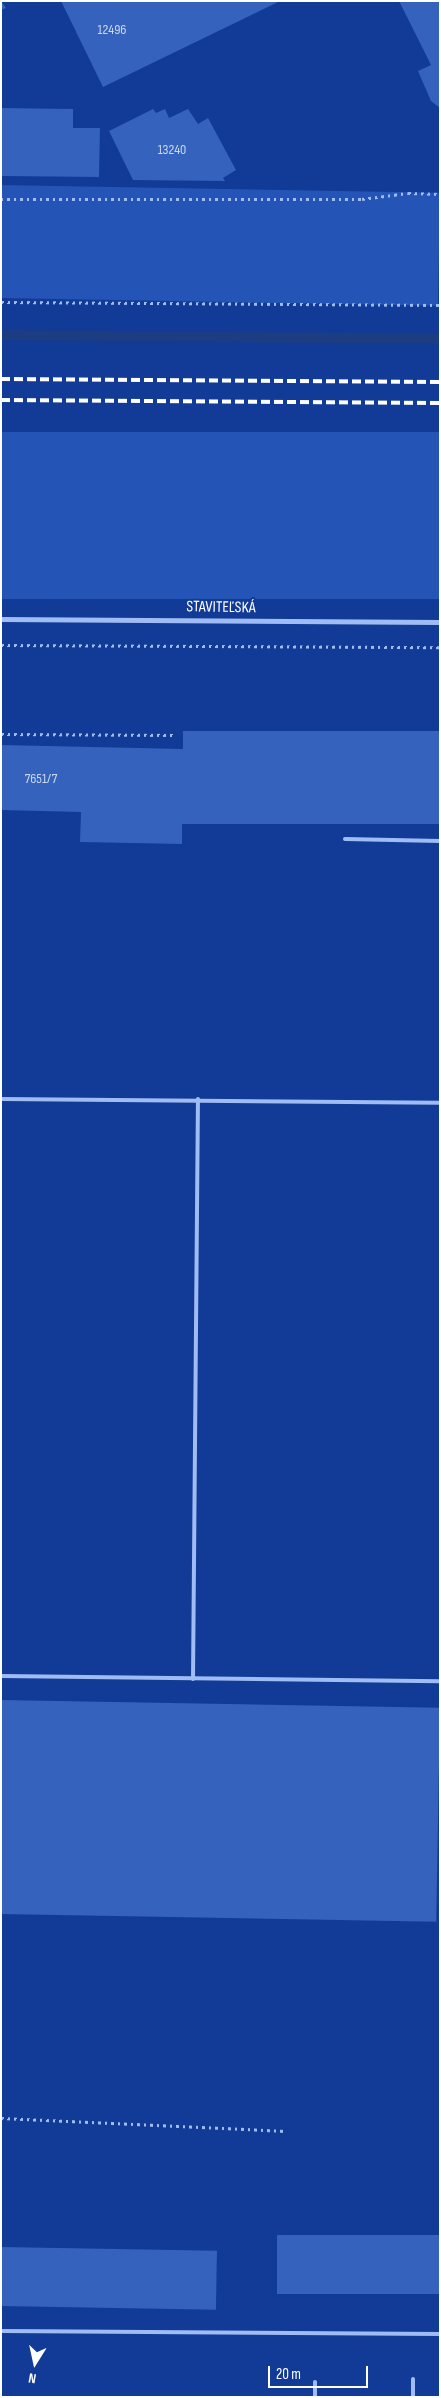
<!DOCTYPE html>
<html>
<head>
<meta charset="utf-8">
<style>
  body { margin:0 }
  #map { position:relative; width:441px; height:2398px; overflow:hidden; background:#113b96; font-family:"Sofia Sans Condensed",sans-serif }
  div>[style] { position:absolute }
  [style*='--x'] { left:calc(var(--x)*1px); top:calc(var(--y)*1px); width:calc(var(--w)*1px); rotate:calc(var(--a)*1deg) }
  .green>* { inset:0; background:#2354b6; transform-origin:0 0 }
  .stream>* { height:10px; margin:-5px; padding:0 5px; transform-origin:5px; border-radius:5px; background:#1d3d82 }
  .building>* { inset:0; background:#3462bd; transform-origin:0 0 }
  .path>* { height:3px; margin-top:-1.5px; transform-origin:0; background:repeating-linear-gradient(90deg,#a0bcf4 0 2.5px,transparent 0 6.5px) }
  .service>* { height:4px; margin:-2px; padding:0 2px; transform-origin:2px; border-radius:2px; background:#a0bcf4 }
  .minor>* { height:5px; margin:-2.5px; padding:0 2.5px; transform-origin:2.5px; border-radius:2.5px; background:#a0bcf4 }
  .rail>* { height:4px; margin-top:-2px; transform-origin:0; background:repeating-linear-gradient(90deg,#fff 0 9px,transparent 0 13px) }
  span { translate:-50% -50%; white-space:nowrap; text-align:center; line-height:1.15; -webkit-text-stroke:4px #113b96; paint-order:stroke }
  .number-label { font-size:14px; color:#ccd8ee }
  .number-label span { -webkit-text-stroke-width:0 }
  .street-label { font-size:16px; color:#fff }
  .frame { position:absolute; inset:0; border:2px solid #fff; pointer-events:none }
  .north { position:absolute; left:10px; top:2338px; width:50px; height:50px; -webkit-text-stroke:4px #113b96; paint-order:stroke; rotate:190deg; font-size:14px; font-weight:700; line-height:20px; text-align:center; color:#fff }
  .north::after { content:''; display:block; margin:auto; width:18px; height:22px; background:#fff; clip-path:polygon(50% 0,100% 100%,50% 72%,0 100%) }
  .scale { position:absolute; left:268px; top:2366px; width:100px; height:22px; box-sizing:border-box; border:2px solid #fff; border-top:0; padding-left:6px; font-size:15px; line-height:18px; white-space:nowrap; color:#fff; -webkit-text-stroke:4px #113b96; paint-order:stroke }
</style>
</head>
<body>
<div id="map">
  <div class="green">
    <div style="left:1px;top:185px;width:439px;height:113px;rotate:1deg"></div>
    <div style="left:1px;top:432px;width:439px;height:167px"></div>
  </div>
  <div class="stream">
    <div style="--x:1;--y:335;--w:439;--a:0.5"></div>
  </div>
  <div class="building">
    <div style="clip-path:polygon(1px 1px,6px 8px,1px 10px)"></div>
    <div style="clip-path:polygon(61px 1px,280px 1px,103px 87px)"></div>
    <div style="clip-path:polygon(399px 1px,440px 1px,440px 108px,431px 101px,418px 71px,431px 65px)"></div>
    <div style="clip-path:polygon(1px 108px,73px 109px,73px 128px,100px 128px,99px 177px,1px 176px)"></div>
    <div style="clip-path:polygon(153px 109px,156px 113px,165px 109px,169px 118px,188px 109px,198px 124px,208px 118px,236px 170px,223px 178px,225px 181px,133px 180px,109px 131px)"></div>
    <div style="clip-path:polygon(183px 731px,440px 731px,440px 824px,182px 824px,182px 844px,80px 842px,81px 812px,1px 810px,1px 745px,183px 749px)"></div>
    <div style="left:1px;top:1700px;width:439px;height:214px;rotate:1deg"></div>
    <div style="left:277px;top:2235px;width:163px;height:59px"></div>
    <div style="left:1px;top:2247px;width:216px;height:59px;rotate:1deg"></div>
  </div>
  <div class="path">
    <div style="--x:1;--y:199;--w:361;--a:0"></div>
    <div style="--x:362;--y:199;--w:46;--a:-7.4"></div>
    <div style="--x:408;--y:193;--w:32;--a:2"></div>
    <div style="--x:1;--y:302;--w:439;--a:0.4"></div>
    <div style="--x:1;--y:645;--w:439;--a:0.3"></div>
    <div style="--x:1;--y:734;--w:175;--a:0.3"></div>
    <div style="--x:1;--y:2118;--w:285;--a:2.6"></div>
  </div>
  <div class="service">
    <div style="--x:345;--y:839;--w:95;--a:1.2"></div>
    <div style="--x:1;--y:1099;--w:439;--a:0.5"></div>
    <div style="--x:1;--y:1676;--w:439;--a:0.7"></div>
    <div style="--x:193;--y:1679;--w:580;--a:-89.51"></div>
    <div style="--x:2;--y:2331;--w:438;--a:0.4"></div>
    <div style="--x:315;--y:2397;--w:15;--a:-90"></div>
    <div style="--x:413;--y:2397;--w:18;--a:-90"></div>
  </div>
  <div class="minor">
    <div style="--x:1;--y:619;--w:439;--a:0.4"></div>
  </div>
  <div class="rail">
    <div style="--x:1;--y:379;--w:439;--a:0.4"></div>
    <div style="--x:1;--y:400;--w:439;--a:0.4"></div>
  </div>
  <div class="number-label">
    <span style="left:112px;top:30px">12496</span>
    <span style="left:172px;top:150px">13240</span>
    <span style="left:41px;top:779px">7651/7</span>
  </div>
  <div class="street-label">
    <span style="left:221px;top:608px;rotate:1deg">STAVITEĽSKÁ</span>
  </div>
  <div class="frame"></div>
  <div class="north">N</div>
  <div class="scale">20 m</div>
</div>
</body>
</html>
